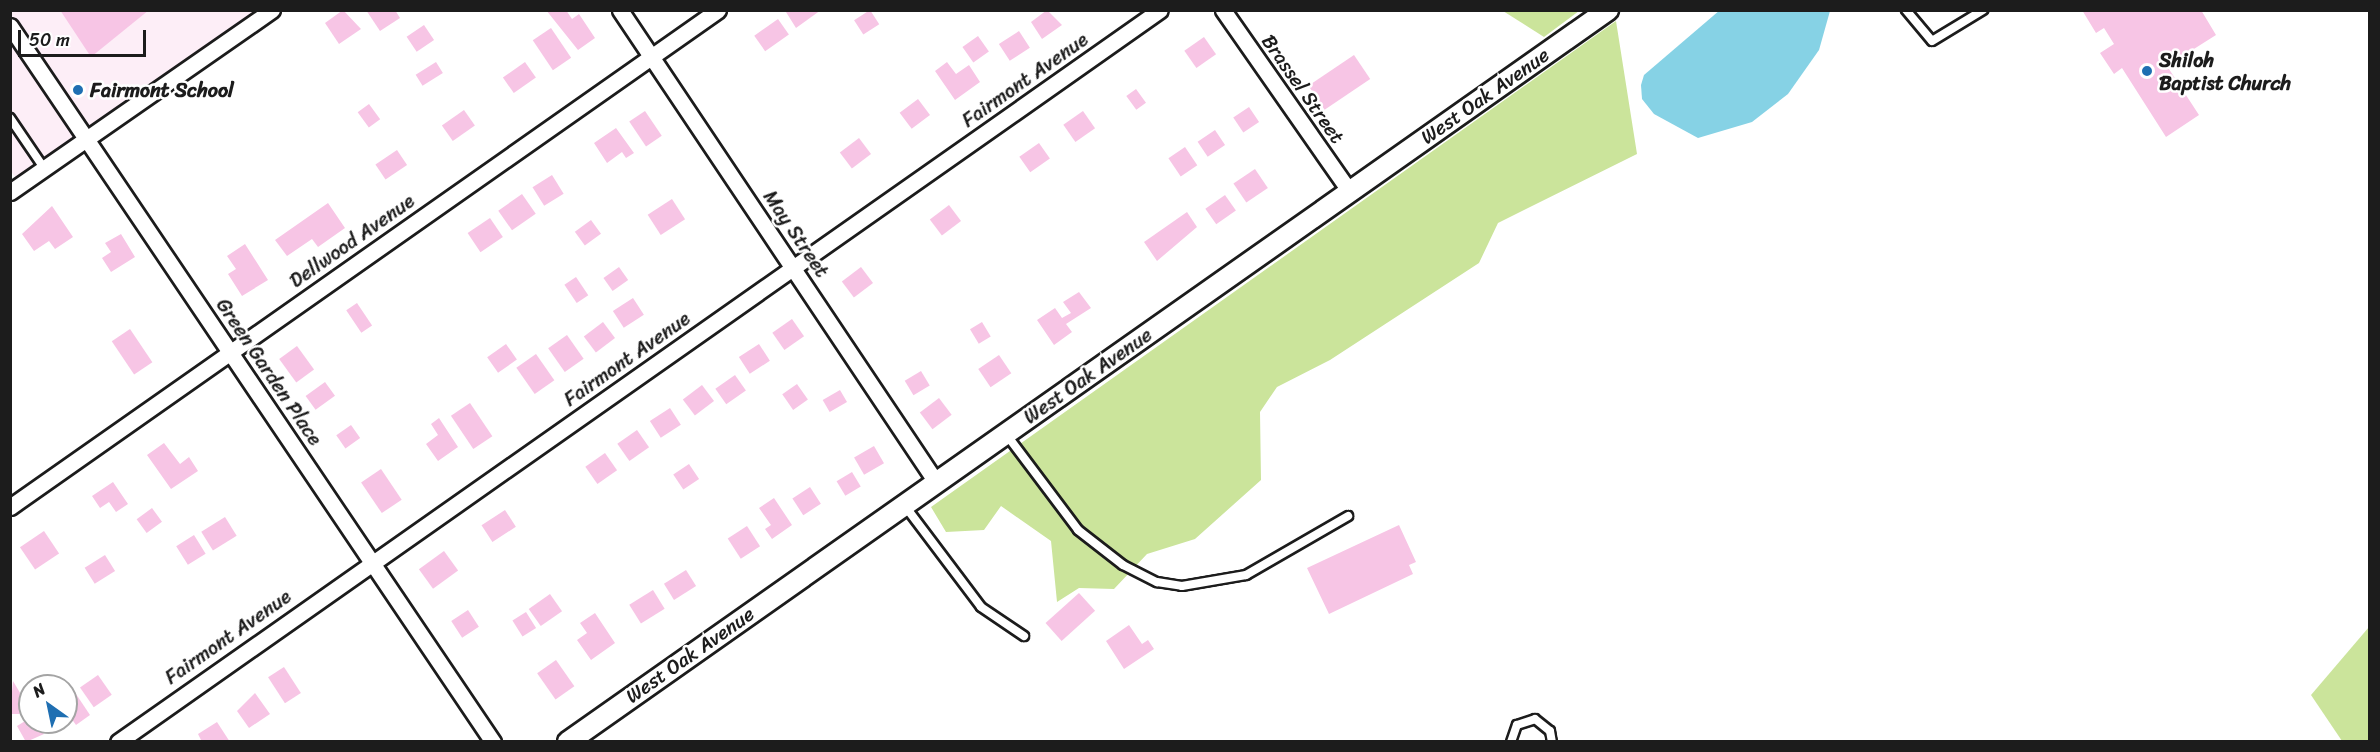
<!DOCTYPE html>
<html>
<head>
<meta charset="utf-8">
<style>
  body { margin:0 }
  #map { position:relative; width:2380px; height:752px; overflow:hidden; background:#fff; font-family:Sriracha,sans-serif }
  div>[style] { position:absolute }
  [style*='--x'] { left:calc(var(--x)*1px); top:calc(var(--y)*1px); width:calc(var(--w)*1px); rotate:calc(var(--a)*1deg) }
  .built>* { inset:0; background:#fdeef7 }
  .green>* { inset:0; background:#cbe49b }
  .water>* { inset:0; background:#86d2e5 }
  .building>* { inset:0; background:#f7c5e5; transform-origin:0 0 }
  .roads { filter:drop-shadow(2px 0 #1c1c1c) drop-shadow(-2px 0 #1c1c1c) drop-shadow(0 2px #1c1c1c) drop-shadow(0 -2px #1c1c1c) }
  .service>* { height:8px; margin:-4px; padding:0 4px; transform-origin:4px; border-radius:4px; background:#fff }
  .minor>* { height:15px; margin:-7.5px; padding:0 7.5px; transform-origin:7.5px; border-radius:7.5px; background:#fff }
  .tertiary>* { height:20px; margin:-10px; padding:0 10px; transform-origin:10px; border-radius:10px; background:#fff }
  .dots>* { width:16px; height:16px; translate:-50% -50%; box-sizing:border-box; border:3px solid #fff; border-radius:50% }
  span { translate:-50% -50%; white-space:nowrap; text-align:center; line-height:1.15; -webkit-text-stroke:5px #fff; paint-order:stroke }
  .poi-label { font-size:20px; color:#1c1c1c; font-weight:700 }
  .left { translate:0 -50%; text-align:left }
  .street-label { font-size:20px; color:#1c1c1c }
  .frame { position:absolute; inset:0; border:12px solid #1c1c1c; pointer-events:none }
  .north { position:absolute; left:18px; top:674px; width:60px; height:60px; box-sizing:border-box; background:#fff; border:2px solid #a4a4a4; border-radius:50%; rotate:327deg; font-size:16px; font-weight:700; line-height:24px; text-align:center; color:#1c1c1c }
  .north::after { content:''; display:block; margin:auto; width:21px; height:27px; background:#1f6fb2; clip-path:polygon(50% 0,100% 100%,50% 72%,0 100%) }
  .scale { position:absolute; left:18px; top:30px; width:128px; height:27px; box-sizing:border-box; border:3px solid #1c1c1c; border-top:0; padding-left:8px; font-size:18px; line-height:21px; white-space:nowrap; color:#1c1c1c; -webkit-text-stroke:4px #fff; paint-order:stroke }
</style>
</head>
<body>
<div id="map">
  <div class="built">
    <div style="clip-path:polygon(10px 11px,259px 11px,18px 181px,10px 170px)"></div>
  </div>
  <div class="green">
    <div style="clip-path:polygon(1503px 11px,1579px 11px,1544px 37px)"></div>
    <div style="clip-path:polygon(1616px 21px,1637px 154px,1498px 223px,1479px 263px,1330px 360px,1277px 387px,1260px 412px,1261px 480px,1195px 539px,1147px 554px,1114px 589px,1079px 588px,1057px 602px,1051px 541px,1001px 506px,984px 530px,946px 532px,931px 507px)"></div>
    <div style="clip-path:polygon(2369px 627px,2369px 741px,2342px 741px,2311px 695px)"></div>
  </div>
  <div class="water">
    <div style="clip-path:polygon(1720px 10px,1830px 11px,1819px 50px,1788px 94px,1752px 122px,1698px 138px,1654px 114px,1642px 99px,1641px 85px,1644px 75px)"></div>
  </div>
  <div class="building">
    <div style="clip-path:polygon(60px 10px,149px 10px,91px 57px)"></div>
    <div style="clip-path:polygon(343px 10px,361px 29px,339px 44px,325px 23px)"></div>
    <div style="clip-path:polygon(366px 10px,395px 10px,400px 18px,380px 31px)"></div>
    <div style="clip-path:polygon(546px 10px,566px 10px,572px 19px,579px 14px,595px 38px,578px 50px)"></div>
    <div style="clip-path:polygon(821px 10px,796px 28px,786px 12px,788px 10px)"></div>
    <div style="left:870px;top:10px;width:17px;height:19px;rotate:57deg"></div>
    <div style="clip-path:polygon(1047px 10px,1062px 25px,1042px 39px,1031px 22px)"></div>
    <div style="clip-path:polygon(2082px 10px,2201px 10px,2216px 35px,2167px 66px,2199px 115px,2166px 137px,2122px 68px,2114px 74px,2100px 53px,2114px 44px,2104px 28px,2096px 33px)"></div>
    <div style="left:778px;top:19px;width:19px;height:29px;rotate:55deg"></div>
    <div style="left:424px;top:25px;width:18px;height:21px;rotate:56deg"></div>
    <div style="left:551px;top:28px;width:36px;height:22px;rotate:56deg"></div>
    <div style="left:1019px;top:31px;width:20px;height:24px;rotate:57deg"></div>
    <div style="left:978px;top:36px;width:19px;height:19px;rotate:55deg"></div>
    <div style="left:1204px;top:37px;width:21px;height:24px;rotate:55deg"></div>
    <div style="left:1354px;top:55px;width:29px;height:55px;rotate:56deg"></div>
    <div style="left:436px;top:62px;width:13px;height:24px;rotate:58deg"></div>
    <div style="left:525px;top:62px;width:19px;height:27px;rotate:55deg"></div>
    <div style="clip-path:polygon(947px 62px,956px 74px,969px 65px,980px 82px,955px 100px,935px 71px)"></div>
    <div style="left:1136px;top:89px;width:17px;height:12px;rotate:54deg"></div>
    <div style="left:918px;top:99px;width:20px;height:23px;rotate:53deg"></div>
    <div style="left:369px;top:104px;width:19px;height:14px;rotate:54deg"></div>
    <div style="left:1249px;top:107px;width:18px;height:19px;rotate:56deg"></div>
    <div style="left:464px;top:110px;width:19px;height:27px;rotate:55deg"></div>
    <div style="left:645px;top:111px;width:30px;height:19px;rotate:56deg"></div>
    <div style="left:1083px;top:111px;width:21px;height:24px;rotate:55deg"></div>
    <div style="clip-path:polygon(616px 128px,634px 153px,626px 158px,622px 152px,607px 163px,594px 143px)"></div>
    <div style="left:1215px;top:130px;width:18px;height:21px;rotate:56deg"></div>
    <div style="left:859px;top:138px;width:20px;height:24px;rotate:53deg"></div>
    <div style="left:1039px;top:143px;width:19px;height:24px;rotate:55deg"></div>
    <div style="left:1185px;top:147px;width:22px;height:20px;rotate:56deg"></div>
    <div style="left:397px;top:150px;width:18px;height:26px;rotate:56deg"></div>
    <div style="left:1255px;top:169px;width:23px;height:26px;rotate:56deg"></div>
    <div style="left:552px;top:175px;width:22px;height:23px;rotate:58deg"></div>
    <div style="left:522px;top:194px;width:24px;height:29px;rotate:55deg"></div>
    <div style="left:1225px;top:195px;width:19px;height:24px;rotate:55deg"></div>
    <div style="left:672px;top:199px;width:24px;height:29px;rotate:57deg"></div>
    <div style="clip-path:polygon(328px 203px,345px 228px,318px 247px,312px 239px,287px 256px,275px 240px)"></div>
    <div style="left:949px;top:205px;width:20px;height:24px;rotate:53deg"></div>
    <div style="clip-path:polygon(52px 206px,73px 237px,55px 249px,49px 241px,34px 251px,22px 234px)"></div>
    <div style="clip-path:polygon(1187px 212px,1197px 227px,1157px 261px,1144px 242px)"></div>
    <div style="left:490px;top:218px;width:23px;height:27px;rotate:56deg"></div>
    <div style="left:591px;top:220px;width:17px;height:20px;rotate:54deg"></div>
    <div style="clip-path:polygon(121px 234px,135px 257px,111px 272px,102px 258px,111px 252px,105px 243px)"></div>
    <div style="clip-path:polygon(245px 244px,268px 280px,242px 296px,228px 274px,236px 269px,227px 256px)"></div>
    <div style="left:619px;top:267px;width:16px;height:19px;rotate:55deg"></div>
    <div style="left:861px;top:267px;width:20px;height:24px;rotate:53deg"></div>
    <div style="left:576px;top:277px;width:22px;height:14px;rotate:56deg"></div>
    <div style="clip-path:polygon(1079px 292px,1091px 308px,1066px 324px,1072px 332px,1054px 345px,1037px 320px,1055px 308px,1062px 318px,1071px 313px,1063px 302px)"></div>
    <div style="left:633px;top:298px;width:20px;height:24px;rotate:57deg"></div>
    <div style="left:357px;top:303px;width:27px;height:13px;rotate:56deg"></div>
    <div style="left:792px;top:319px;width:21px;height:24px;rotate:55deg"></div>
    <div style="left:603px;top:322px;width:20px;height:24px;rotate:53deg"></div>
    <div style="left:982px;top:322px;width:17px;height:14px;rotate:59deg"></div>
    <div style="left:130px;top:329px;width:40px;height:22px;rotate:56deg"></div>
    <div style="left:567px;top:335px;width:29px;height:23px;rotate:55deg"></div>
    <div style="left:506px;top:344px;width:19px;height:23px;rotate:55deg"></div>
    <div style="left:759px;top:344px;width:20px;height:24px;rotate:57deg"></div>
    <div style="left:297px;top:346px;width:29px;height:22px;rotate:54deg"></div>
    <div style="left:536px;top:354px;width:32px;height:24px;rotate:55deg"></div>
    <div style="left:999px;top:355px;width:22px;height:25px;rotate:56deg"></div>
    <div style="left:921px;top:371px;width:17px;height:19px;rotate:59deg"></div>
    <div style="left:735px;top:375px;width:19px;height:24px;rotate:55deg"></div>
    <div style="left:325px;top:382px;width:17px;height:24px;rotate:54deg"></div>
    <div style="left:797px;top:384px;width:19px;height:18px;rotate:55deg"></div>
    <div style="left:702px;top:385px;width:20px;height:24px;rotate:53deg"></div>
    <div style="left:840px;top:390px;width:14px;height:20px;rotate:60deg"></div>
    <div style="left:939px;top:398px;width:21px;height:24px;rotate:53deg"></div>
    <div style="left:470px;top:403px;width:40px;height:23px;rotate:56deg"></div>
    <div style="left:670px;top:408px;width:20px;height:24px;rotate:57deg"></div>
    <div style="clip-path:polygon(439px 418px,458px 447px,438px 461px,426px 444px,438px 435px,431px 424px)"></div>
    <div style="left:351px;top:425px;width:16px;height:18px;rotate:55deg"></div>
    <div style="left:637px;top:430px;width:21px;height:24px;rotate:55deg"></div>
    <div style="clip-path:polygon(164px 443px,180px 464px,189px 457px,198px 471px,171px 489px,147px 455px)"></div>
    <div style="left:874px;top:446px;width:20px;height:23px;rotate:60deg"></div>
    <div style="left:605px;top:453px;width:21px;height:24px;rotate:55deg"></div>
    <div style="left:689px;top:464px;width:18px;height:19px;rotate:56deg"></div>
    <div style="left:381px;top:469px;width:37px;height:24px;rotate:56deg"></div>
    <div style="left:852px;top:472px;width:17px;height:18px;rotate:59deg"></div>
    <div style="clip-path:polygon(113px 482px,128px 504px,116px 512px,109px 502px,100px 508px,92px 496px)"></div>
    <div style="left:810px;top:487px;width:20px;height:21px;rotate:57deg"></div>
    <div style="clip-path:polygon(774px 498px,792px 525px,772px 539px,765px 529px,771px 525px,759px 508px)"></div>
    <div style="left:152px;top:508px;width:17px;height:19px;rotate:54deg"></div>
    <div style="left:505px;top:510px;width:20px;height:28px;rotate:57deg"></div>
    <div style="left:225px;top:517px;width:22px;height:28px;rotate:58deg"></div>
    <div style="clip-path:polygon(1399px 525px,1416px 562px,1409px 565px,1413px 574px,1329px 614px,1307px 568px)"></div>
    <div style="left:747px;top:526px;width:24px;height:23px;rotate:57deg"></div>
    <div style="left:44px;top:531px;width:27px;height:29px;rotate:56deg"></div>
    <div style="left:194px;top:535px;width:22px;height:21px;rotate:58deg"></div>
    <div style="left:444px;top:551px;width:24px;height:31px;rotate:54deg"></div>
    <div style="left:105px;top:555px;width:19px;height:24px;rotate:58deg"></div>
    <div style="left:686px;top:570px;width:19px;height:26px;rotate:58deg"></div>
    <div style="left:653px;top:590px;width:22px;height:28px;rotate:58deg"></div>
    <div style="left:1079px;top:593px;width:24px;height:45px;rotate:48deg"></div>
    <div style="left:550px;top:594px;width:21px;height:26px;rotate:55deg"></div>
    <div style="left:468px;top:610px;width:20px;height:20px;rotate:57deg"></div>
    <div style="left:526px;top:612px;width:19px;height:16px;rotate:58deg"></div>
    <div style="clip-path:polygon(595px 613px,615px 643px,591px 660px,577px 640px,587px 633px,580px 623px)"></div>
    <div style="clip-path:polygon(1129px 625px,1142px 644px,1148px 640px,1154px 649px,1124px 669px,1106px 641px)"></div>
    <div style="left:556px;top:660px;width:32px;height:23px;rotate:55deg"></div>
    <div style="left:284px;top:667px;width:31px;height:19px;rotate:57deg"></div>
    <div style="left:98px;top:675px;width:24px;height:22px;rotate:55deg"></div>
    <div style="clip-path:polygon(13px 681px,29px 708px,19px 714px,10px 714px)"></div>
    <div style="clip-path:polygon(70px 685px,90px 715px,76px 725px,66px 711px)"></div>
    <div style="clip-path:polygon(255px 693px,270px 714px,249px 728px,237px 711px)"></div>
    <div style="clip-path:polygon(30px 718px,44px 734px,26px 742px,17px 726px)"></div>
    <div style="clip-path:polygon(217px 722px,230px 742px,202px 742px,198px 734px)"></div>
  </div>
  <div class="roads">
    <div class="service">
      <div style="--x:1906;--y:10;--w:40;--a:50"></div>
      <div style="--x:1932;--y:41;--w:60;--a:-31.3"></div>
      <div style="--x:10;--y:118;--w:60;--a:55.8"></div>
      <div style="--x:1006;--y:434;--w:120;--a:53.1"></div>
      <div style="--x:1078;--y:530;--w:57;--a:37.9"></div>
      <div style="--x:1123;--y:565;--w:38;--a:27"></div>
      <div style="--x:1157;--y:582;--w:25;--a:9"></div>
      <div style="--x:1182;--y:586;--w:65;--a:-9.8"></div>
      <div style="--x:1246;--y:575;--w:118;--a:-30"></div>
      <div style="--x:905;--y:506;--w:126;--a:53"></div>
      <div style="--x:981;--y:607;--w:52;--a:34"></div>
      <div style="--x:1511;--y:742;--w:18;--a:-71"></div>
      <div style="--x:1517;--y:725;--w:19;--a:-18"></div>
      <div style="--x:1535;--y:719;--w:19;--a:39"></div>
      <div style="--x:1550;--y:731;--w:11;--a:80"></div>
    </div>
    <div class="minor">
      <div style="--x:620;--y:10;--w:568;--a:56.2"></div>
      <div style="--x:1223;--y:10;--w:222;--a:55.1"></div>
      <div style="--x:10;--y:26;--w:864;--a:56"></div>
      <div style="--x:10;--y:192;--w:319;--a:-34.8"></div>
      <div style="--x:10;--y:507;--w:865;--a:-35.07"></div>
      <div style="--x:118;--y:742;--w:1273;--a:-35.09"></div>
    </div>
    <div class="tertiary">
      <div style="--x:568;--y:742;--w:1272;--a:-35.14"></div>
    </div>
  </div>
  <div class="dots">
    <div style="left:2147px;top:71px;background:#1f6fb2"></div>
    <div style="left:78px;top:90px;background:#1f6fb2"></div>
  </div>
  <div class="poi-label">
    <span class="left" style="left:2159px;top:72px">Shiloh<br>Baptist Church</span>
    <span class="left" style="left:90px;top:90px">Fairmont School</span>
  </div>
  <div class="street-label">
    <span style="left:1025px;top:80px;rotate:-35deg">Fairmont Avenue</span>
    <span style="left:1303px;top:89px;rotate:55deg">Brassel Street</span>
    <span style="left:1485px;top:96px;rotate:-35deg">West Oak Avenue</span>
    <span style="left:796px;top:234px;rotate:56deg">May Street</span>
    <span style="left:352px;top:241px;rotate:-35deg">Dellwood Avenue</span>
    <span style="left:627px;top:359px;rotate:-35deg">Fairmont Avenue</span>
    <span style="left:269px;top:372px;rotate:56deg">Green Garden Place</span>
    <span style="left:1088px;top:376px;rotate:-35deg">West Oak Avenue</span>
    <span style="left:228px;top:637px;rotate:-35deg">Fairmont Avenue</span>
    <span style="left:690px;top:655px;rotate:-35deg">West Oak Avenue</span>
  </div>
  <div class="frame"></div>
  <div class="north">N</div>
  <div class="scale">50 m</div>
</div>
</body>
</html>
